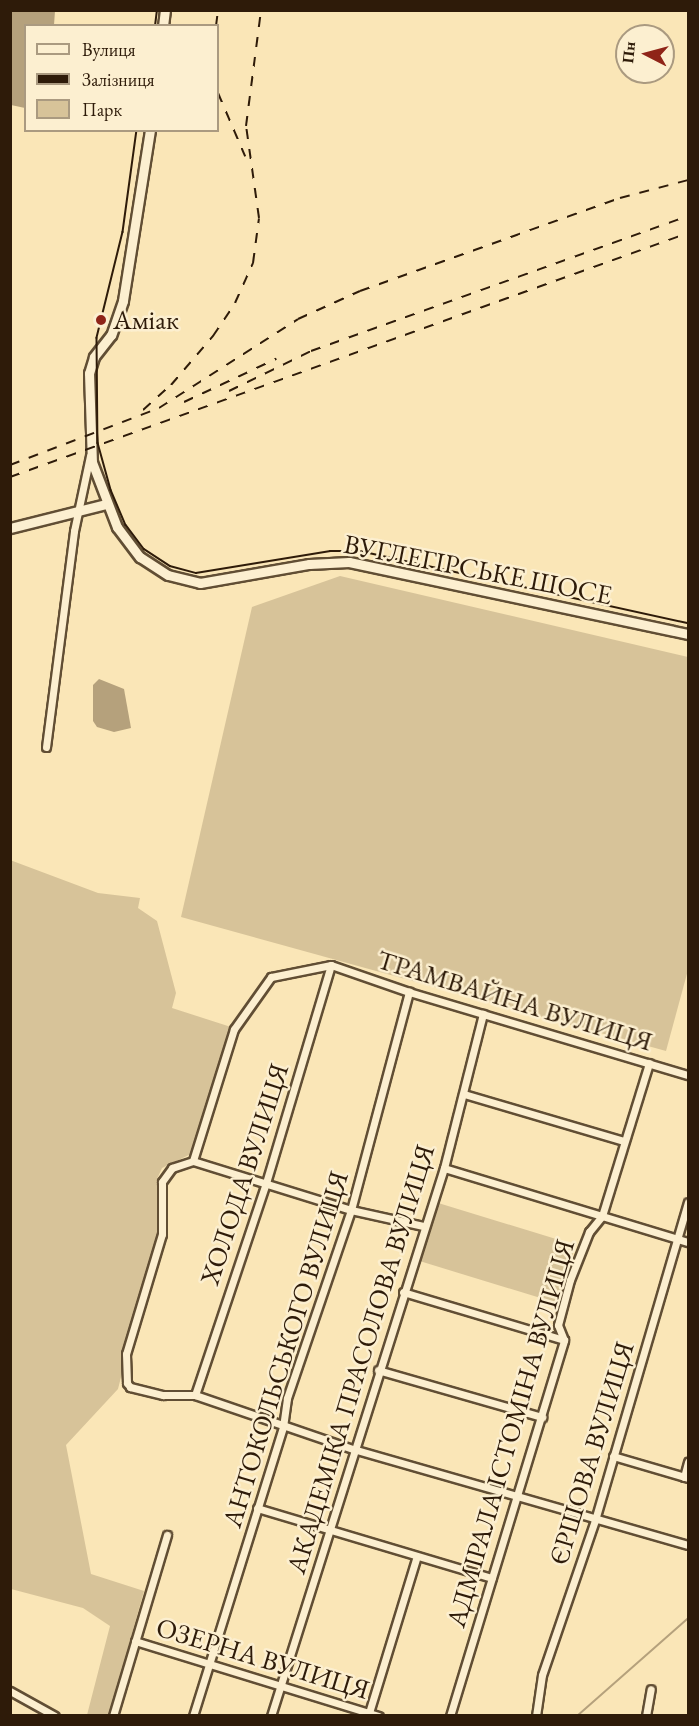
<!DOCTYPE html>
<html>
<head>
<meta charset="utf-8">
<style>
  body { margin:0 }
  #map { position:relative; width:699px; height:1726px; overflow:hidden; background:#fae6b7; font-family:"EB Garamond",serif }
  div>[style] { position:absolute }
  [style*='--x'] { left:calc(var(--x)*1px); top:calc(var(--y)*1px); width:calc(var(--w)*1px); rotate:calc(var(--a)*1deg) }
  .green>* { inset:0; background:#d7c399; transform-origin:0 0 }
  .water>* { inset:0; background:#b5a17c }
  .stream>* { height:2px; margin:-1px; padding:0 1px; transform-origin:1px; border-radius:1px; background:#b5a17c }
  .roads { filter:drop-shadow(2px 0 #614e34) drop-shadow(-2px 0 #614e34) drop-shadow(0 2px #614e34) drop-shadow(0 -2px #614e34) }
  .street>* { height:7px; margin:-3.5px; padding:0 3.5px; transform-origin:3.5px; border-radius:3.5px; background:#fcefd0 }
  .secondary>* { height:9px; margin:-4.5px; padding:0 4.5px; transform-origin:4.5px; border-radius:4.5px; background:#fcefd0 }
  .tram>* { height:1.5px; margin:-0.75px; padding:0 0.75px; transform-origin:0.75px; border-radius:0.75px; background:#2e1b09 }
  .rail>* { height:2px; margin-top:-1px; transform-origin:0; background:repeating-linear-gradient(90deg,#2e1b09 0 10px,transparent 0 20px) }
  .dots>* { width:16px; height:16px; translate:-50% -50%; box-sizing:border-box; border:3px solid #fcefd0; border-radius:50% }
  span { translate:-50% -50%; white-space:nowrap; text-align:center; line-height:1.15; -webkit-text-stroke:5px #fcefd0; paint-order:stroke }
  .poi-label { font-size:27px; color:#2e1b09 }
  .left { translate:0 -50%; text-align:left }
  .street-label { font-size:27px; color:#2e1b09 }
  .frame { position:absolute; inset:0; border:12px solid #2e1b09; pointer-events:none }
  .legend { position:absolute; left:24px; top:24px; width:195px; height:108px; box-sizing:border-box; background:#fcefd0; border:2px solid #aa9a80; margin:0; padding:8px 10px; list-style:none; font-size:18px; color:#2e1b09 }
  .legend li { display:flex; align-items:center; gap:12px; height:30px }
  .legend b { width:30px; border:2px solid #aa9a80 }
  .north { position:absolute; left:615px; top:24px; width:60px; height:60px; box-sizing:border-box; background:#fcefd0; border:2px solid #aa9a80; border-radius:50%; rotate:276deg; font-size:16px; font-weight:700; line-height:24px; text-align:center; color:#2e1b09 }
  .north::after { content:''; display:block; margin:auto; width:21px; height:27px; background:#8f2418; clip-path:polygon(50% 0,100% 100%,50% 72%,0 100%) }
</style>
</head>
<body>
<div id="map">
  <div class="green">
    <div style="clip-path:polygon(340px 576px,688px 657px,688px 970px,666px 1051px,181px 917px,252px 607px)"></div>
    <div style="clip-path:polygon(10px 860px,98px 893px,140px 898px,138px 908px,157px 921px,176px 993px,172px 1008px,231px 1027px,191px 1154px,162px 1168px,157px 1179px,159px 1227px,118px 1389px,66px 1445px,91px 1574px,144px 1591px,109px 1715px,87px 1715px,110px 1626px,83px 1608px,11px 1589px)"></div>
    <div style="left:435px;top:1202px;width:147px;height:61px;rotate:17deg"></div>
  </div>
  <div class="water">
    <div style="clip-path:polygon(11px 10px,55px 11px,54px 25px,26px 26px,25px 108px,11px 105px)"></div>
    <div style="clip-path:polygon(99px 679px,124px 689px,131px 728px,114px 732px,97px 727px,93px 721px,93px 685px)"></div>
  </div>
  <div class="stream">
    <div style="--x:577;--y:1716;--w:148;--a:-41.4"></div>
  </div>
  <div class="roads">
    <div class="street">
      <div style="--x:46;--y:747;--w:218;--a:-82.6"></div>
      <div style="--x:74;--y:531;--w:77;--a:-78"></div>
      <div style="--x:331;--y:965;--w:61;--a:168.7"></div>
      <div style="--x:271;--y:977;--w:64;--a:125.4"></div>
      <div style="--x:234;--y:1029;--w:138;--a:107.3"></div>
      <div style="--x:193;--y:1161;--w:22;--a:162"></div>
      <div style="--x:172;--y:1168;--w:17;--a:126"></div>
      <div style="--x:162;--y:1182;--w:52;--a:90"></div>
      <div style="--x:162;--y:1234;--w:125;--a:106.7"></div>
      <div style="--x:126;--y:1354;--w:29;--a:88"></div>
      <div style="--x:127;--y:1383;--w:5;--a:53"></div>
      <div style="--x:130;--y:1387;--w:34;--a:14"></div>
      <div style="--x:163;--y:1395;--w:32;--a:0"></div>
      <div style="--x:195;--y:1395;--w:167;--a:18.9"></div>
      <div style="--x:353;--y:1449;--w:348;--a:16"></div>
      <div style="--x:331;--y:965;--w:83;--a:19.1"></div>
      <div style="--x:409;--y:992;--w:291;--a:16.6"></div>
      <div style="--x:464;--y:1094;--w:167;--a:16.4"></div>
      <div style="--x:193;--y:1161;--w:165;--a:17.2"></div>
      <div style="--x:351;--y:1210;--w:74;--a:12.5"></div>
      <div style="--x:444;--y:1168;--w:255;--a:16.9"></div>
      <div style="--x:403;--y:1292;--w:168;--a:16.6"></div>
      <div style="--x:564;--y:1340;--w:16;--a:-112"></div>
      <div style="--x:558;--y:1325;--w:47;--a:-75.1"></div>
      <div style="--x:570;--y:1280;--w:52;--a:-68.4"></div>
      <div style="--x:589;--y:1232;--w:21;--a:-51"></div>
      <div style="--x:602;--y:1216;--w:160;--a:-72.9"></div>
      <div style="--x:378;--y:1370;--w:171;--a:16"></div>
      <div style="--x:195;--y:1395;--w:224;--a:-71.5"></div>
      <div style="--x:266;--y:1183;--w:227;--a:-73.4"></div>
      <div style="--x:613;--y:1456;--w:78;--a:16.3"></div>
      <div style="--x:684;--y:1477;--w:16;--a:-75"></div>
      <div style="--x:257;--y:1508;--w:245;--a:16.6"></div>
      <div style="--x:135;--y:1641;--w:255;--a:17.1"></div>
      <div style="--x:10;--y:1691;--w:51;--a:29.1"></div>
      <div style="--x:113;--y:1716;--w:189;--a:-73.4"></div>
      <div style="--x:193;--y:1716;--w:303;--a:-72.7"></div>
      <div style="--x:283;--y:1427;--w:29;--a:-82"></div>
      <div style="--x:287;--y:1398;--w:199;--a:-71.2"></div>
      <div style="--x:351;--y:1210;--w:226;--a:-75.1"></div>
      <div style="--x:271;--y:1716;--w:575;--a:-72.48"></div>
      <div style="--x:444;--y:1168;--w:159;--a:-75.8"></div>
      <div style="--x:368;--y:1716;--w:167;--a:-73"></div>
      <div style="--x:450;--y:1716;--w:393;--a:-73.1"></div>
      <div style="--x:536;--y:1716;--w:41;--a:-81.7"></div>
      <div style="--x:542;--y:1675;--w:164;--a:-71.1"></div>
      <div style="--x:595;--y:1520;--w:331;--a:-73.7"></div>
      <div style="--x:646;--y:1716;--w:27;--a:-80"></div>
    </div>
    <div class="secondary">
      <div style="--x:163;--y:26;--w:16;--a:-83"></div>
      <div style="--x:150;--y:130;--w:173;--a:99"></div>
      <div style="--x:123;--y:301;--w:36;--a:109"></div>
      <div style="--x:111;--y:335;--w:28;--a:128"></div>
      <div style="--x:94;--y:357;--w:17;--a:107"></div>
      <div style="--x:89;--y:373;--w:89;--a:88.1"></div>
      <div style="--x:92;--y:462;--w:70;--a:69"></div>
      <div style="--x:117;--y:527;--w:38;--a:53"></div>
      <div style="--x:140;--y:557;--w:33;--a:33"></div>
      <div style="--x:168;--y:575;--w:33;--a:14"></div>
      <div style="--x:200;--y:583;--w:111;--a:-9.9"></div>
      <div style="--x:309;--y:564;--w:40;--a:-2.9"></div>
      <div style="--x:349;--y:562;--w:347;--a:12"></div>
      <div style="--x:10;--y:528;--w:99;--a:-14"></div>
    </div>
  </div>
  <div class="tram">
    <div style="--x:155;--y:26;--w:16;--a:-83"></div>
    <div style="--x:137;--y:130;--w:103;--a:97.8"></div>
    <div style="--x:123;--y:232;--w:109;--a:103.8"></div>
    <div style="--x:97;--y:338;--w:105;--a:89.5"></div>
    <div style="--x:98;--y:443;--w:49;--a:74.5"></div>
    <div style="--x:111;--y:490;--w:38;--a:67"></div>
    <div style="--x:126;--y:525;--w:30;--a:53"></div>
    <div style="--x:144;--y:549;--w:31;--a:33"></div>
    <div style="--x:170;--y:566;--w:27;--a:15"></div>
    <div style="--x:196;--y:573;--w:136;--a:-9.3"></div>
    <div style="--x:330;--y:551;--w:30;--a:0"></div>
    <div style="--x:360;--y:551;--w:336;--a:12.4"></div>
  </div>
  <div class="rail">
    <div style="--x:216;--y:26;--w:16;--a:-83"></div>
    <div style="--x:218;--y:93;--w:69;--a:66.8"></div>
    <div style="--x:229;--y:391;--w:91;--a:-26"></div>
    <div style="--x:311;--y:351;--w:400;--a:-19.7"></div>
    <div style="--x:184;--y:402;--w:102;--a:-25.1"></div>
    <div style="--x:143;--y:410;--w:38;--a:-42"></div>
    <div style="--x:171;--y:385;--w:65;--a:-49.4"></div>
    <div style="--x:213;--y:336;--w:40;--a:-56"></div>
    <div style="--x:235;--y:303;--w:44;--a:-65.8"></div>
    <div style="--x:253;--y:263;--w:45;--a:-82.4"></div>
    <div style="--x:259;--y:218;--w:93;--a:-98"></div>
    <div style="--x:246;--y:126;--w:117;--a:-82.6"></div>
    <div style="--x:10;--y:465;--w:160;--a:-20.9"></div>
    <div style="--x:159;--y:408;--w:165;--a:-32.6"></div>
    <div style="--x:298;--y:319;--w:68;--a:-24.3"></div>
    <div style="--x:360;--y:291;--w:276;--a:-19.7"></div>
    <div style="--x:620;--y:198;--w:70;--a:-14.8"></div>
    <div style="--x:10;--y:477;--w:721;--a:-19.79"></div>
  </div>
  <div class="dots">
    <div style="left:101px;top:320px;background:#8f2418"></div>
  </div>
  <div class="poi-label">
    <span class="left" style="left:113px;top:320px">Аміак</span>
  </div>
  <div class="street-label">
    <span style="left:478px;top:569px;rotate:11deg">ВУГЛЕГІРСЬКЕ ШОСЕ</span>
    <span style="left:515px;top:1000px;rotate:17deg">ТРАМВАЙНА ВУЛИЦЯ</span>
    <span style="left:244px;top:1174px;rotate:-72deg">ХОЛОДА ВУЛИЦЯ</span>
    <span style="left:285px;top:1349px;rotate:-73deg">АНТОКОЛЬСЬКОГО ВУЛИЦЯ</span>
    <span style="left:360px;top:1359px;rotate:-73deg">АКАДЕМІКА ПРАСОЛОВА ВУЛИЦЯ</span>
    <span style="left:510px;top:1433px;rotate:-74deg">АДМІРАЛА ІСТОМІНА ВУЛИЦЯ</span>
    <span style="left:591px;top:1453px;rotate:-73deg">ЄРШОВА ВУЛИЦЯ</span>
    <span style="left:263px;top:1658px;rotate:17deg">ОЗЕРНА ВУЛИЦЯ</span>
  </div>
  <div class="frame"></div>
  <ul class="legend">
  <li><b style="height:8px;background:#fcefd0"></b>Вулиця</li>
  <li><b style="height:8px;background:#2e1b09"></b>Залізниця</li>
  <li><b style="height:16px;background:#d7c399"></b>Парк</li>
  </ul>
  <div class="north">Пн</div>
</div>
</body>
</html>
